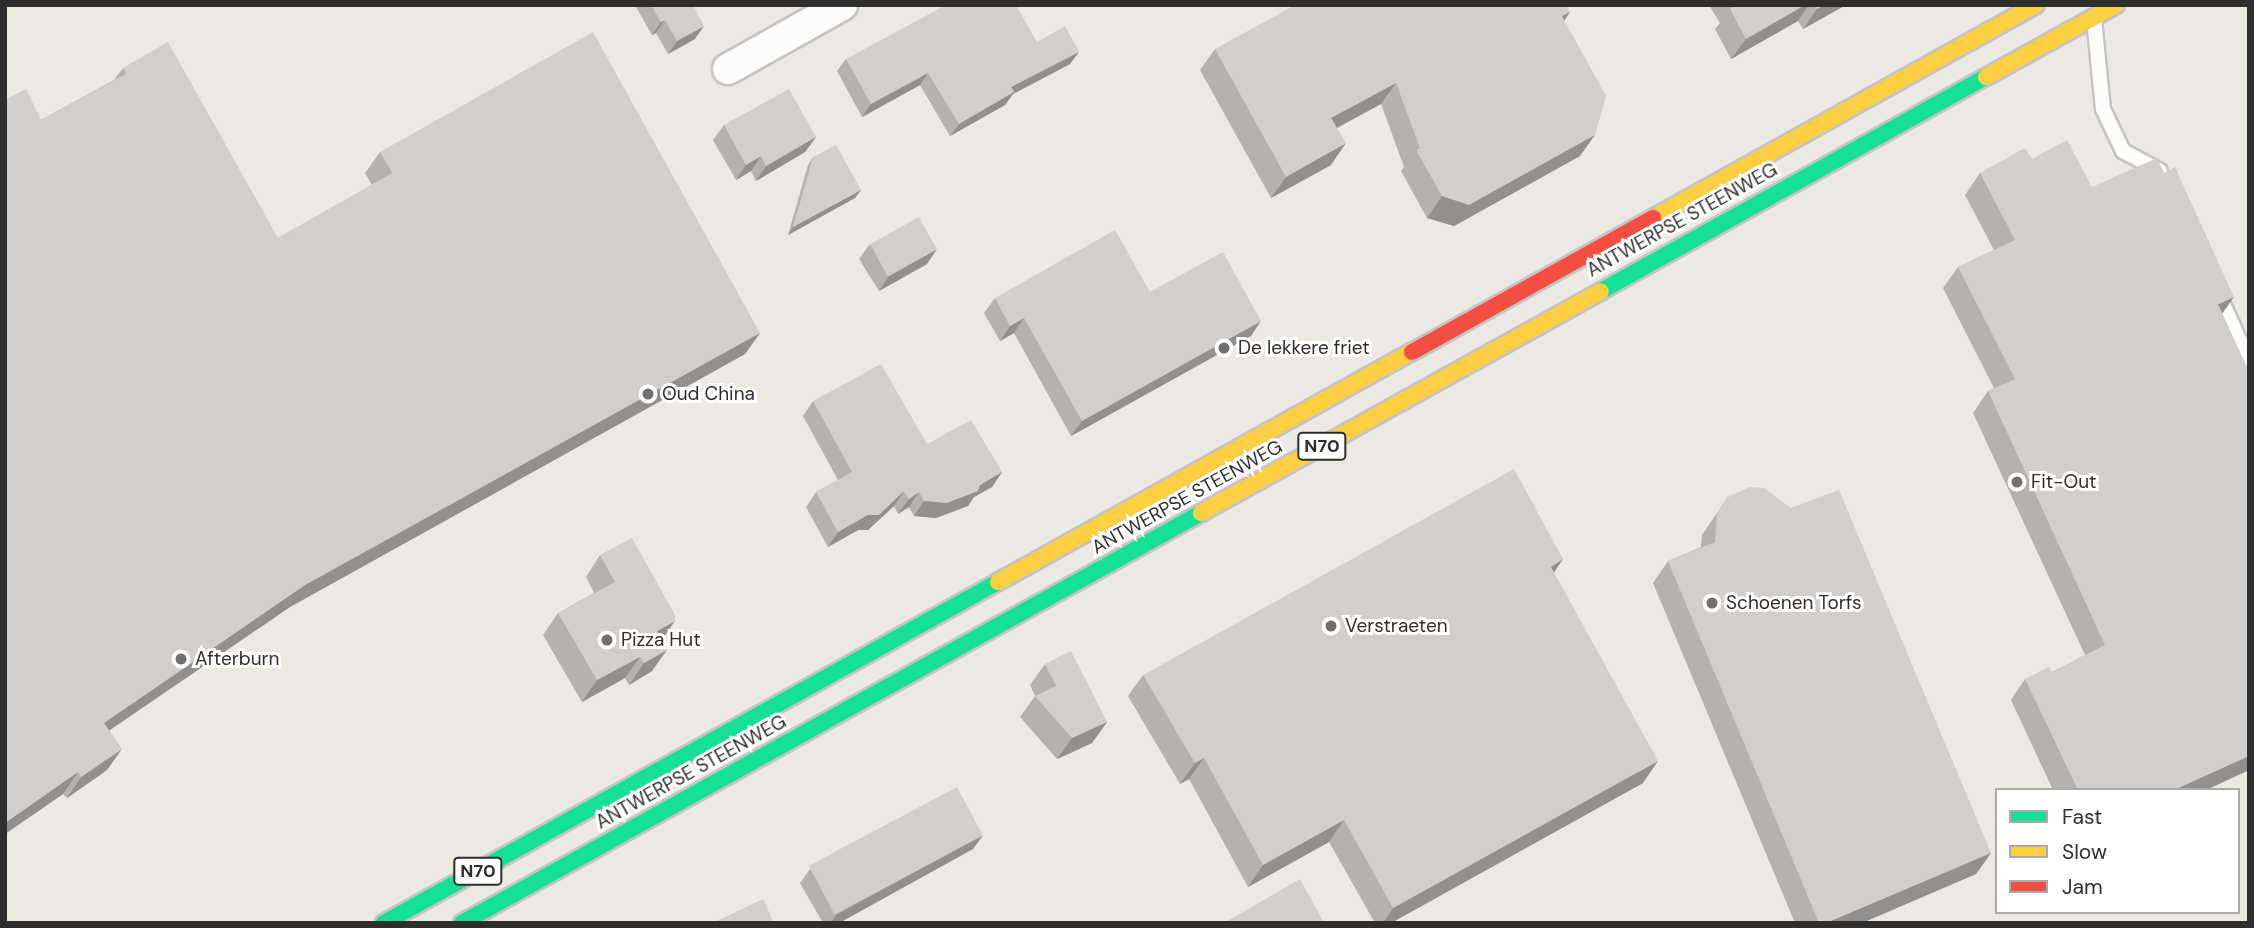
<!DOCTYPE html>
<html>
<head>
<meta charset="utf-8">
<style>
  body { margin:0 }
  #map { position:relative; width:2254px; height:928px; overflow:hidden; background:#ece8e4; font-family:"DM Sans",sans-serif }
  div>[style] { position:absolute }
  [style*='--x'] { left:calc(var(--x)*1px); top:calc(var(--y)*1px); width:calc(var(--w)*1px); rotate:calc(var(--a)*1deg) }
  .roads { filter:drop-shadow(2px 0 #c5c4c5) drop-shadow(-2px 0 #c5c4c5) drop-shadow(0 2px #c5c4c5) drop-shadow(0 -2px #c5c4c5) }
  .lane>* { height:14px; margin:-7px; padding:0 7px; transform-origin:7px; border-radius:7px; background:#fcfcfb }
  .street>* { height:30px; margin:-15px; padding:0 15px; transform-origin:15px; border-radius:15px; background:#fcfcfb }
  .fast>* { height:16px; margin:-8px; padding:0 8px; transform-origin:8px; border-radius:8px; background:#16e098 }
  .slow>* { height:16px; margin:-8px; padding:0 8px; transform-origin:8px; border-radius:8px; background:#ffcf43 }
  .jam>* { height:16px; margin:-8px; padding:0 8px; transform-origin:8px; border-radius:8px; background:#f24e42 }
  .wall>* { inset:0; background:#b4b1af }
  .shaded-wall>* { inset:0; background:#92908e }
  .building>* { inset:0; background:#d1cecb; transform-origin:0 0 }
  .dots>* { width:19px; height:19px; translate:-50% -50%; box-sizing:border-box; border:4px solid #fff; border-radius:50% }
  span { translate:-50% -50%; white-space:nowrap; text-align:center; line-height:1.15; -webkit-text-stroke:6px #fff; paint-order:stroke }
  .shield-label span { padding:2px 5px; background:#fff; border:2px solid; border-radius:5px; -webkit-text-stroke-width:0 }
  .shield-label { font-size:18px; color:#2e2e2e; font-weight:700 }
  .street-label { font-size:19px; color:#2e2e2e }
  .poi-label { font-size:19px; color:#2e2e2e }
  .left { translate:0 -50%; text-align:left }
  .frame { position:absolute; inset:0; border:7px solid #2e2e2e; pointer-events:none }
  .legend { position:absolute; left:1995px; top:788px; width:245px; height:126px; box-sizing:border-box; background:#fff; border:2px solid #ababab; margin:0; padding:9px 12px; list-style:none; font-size:21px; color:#2e2e2e }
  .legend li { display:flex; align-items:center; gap:14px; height:35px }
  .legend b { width:35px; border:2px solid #ababab }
</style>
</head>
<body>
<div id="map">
  <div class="roads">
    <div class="lane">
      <div style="--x:2094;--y:19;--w:90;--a:84.3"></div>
      <div style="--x:2103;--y:109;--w:47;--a:64.5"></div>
      <div style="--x:2123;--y:151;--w:42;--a:28.4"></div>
      <div style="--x:2218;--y:293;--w:75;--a:65.5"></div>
    </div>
    <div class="street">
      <div style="--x:728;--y:69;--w:131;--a:-29.3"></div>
    </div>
    <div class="fast">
      <div style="--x:1601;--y:291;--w:440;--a:-29.1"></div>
      <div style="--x:384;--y:923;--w:702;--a:-29.05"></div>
      <div style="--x:462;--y:923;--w:845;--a:-29.02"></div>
    </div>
    <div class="slow">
      <div style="--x:1986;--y:77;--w:149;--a:-29"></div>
      <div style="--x:1653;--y:218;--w:438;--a:-29.1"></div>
      <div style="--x:1201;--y:513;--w:457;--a:-29"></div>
      <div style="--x:998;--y:582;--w:474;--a:-29.1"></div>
    </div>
    <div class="jam">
      <div style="--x:1412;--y:352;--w:276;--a:-29.1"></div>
    </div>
  </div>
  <div class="wall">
    <div style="clip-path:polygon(635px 5px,693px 5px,695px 39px,668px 54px,656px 33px,652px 35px)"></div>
    <div style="clip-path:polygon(1709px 5px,1846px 5px,1803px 29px,1798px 21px,1731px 59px,1715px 29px,1720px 23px)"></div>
    <div style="clip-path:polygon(1570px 12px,1564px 21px,1580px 156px,1454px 226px,1427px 218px,1401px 171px,1404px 167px,1381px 104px,1337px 128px,1331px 165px,1271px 198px,1200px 70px,1215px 49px)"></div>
    <div style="clip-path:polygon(1037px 42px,1079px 52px,1070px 64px,1013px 94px,1005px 105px,950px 136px,920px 85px,862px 117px,837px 71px,846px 59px)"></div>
    <div style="clip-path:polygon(123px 68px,278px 238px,372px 185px,365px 173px,380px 152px,760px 333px,745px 354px,290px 607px,109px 731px,107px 770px,67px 798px,63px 794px,5px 834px,5px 100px,41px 120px,114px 80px)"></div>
    <div style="clip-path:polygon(724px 125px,816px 137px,805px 152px,756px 181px,751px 171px,736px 180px,713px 140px)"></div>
    <div style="clip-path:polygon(813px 157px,861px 190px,855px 198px,788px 235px,808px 165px)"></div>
    <div style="clip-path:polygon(2032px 159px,2092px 187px,2222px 314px,2249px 372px,2249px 770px,2206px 790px,2053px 790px,2011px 700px,2025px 679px,2052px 672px,2085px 655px,1973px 413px,1988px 391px,1994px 388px,1943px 288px,1958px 267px,1994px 250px,1965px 195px,1980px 173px)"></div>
    <div style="clip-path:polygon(870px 244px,927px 264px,879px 291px,859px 259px)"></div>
    <div style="clip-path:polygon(1150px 292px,1251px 336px,1071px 436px,1014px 333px,1000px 341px,984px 313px,995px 298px)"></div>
    <div style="clip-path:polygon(813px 401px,927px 444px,1002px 472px,992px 487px,974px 497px,968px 506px,936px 518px,914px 516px,909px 507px,898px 514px,894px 506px,868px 530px,858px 530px,828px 547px,806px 507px,816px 492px,838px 480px,803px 416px)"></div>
    <div style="clip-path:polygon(1728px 497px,1991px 853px,1976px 874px,1862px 923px,1795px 923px,1653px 583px,1668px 561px,1701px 547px,1702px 535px)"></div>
    <div style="clip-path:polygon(600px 555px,662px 640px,652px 671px,629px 685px,625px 678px,582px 702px,543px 635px,558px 613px,594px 593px,586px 577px)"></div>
    <div style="clip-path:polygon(1563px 559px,1554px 572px,1643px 783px,1391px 923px,1375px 923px,1329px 842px,1248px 887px,1189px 779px,1180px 784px,1128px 696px,1143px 675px)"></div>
    <div style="clip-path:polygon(1045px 664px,1107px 722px,1092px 743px,1057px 759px,1020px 717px,1035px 696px,1030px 685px)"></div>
    <div style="clip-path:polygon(983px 835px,973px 849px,839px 923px,823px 923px,800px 883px,810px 869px)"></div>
  </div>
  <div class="shaded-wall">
    <div style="clip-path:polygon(1805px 5px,1809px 5px,1798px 21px,1731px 59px,1746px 39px)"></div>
    <div style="clip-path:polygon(1824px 5px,1846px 5px,1803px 29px,1817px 9px)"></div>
    <div style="clip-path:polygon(1570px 12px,1555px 34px,1562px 16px)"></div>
    <div style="clip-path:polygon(665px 20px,656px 33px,652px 35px,661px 22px)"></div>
    <div style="clip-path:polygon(704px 26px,695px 39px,668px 54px,677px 41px)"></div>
    <div style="clip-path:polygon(1079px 52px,1070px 64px,1013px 94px,1005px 105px,950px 136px,959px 124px,1011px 87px)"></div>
    <div style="clip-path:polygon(928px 73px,920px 85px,862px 117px,871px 104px)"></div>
    <div style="clip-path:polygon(1396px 83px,1381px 104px,1316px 139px,1331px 118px)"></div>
    <div style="clip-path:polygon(1595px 135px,1580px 156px,1454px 226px,1427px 218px,1442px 196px)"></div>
    <div style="clip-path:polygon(816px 137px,805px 152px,756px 181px,766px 166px)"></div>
    <div style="clip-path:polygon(1346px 143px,1331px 165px,1271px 198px,1286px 177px)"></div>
    <div style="clip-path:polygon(761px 156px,751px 171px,736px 180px,746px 165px)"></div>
    <div style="clip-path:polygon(861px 190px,855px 198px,788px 235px,793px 227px)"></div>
    <div style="clip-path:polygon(937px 249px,927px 264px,879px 291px,889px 276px)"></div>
    <div style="clip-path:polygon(2234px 297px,2219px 318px,2218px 304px)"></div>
    <div style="clip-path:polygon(1024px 318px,1014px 333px,1000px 341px,1010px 326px)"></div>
    <div style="clip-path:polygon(1261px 321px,1251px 336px,1071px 436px,1082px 421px)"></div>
    <div style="clip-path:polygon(760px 333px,745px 354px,290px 607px,89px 744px,104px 723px,305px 585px)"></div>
    <div style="clip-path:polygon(1002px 472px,992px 487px,974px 497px,968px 506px,936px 518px,914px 516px,924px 501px,980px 485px)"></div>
    <div style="clip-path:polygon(904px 491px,894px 506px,868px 530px,858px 530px,828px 547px,838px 532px)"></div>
    <div style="clip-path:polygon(919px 492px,909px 507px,898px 514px,909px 499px)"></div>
    <div style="clip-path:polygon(1563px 559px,1548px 581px,1551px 567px)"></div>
    <div style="clip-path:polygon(675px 621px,660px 643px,657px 631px)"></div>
    <div style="clip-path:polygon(667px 650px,652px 671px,629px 685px,644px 663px)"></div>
    <div style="clip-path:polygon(640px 657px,625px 678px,582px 702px,597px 680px)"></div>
    <div style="clip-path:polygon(1107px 722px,1092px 743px,1057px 759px,1072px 738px)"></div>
    <div style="clip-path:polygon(122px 749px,107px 770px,67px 798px,81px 777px)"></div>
    <div style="clip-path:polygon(2249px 756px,2249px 770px,2206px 790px,2174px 790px)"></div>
    <div style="clip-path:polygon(1204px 758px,1189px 779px,1180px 784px,1195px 763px)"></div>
    <div style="clip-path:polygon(1658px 761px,1643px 783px,1391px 923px,1383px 923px,1393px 908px)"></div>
    <div style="clip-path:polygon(78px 772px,63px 794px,5px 834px,5px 823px)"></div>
    <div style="clip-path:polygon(1344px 820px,1329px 842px,1248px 887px,1263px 865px)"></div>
    <div style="clip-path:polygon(983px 835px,973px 849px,839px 923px,831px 923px,836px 915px)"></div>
    <div style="clip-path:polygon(1991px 853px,1976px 874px,1862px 923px,1826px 923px)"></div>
  </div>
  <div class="building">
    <div style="clip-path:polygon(651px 5px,693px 5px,704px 26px,677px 41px,665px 20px,661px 22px)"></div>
    <div style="clip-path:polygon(946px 5px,1016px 5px,1037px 42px,1065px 26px,1079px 52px,1011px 87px,1014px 92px,959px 124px,928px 73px,871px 104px,846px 59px)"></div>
    <div style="clip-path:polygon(1295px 5px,1567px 5px,1570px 12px,1562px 16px,1606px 96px,1595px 135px,1469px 205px,1442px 196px,1416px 150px,1420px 148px,1396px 83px,1331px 118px,1346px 143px,1286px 177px,1215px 49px)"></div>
    <div style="clip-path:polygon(1805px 5px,1746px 39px,1730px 9px,1735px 5px)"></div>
    <div style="clip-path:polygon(1815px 5px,1824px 5px,1817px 9px)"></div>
    <div style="clip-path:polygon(593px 32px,760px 333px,305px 585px,104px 723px,122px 749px,81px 777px,78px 772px,5px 823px,5px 100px,26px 89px,41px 120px,126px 74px,123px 68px,168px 42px,278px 238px,392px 173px,380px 152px)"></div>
    <div style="clip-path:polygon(789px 89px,816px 137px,766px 166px,761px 156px,746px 165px,724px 125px)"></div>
    <div style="clip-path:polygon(2067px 140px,2092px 187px,2157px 158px,2164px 173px,2175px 167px,2234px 297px,2218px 304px,2249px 372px,2249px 756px,2174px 790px,2078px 790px,2025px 679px,2049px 667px,2052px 672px,2105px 645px,1988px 391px,2015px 379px,1958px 267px,2015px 240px,1980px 173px,2025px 148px,2032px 159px)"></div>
    <div style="clip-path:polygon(836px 145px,861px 190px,793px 227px,813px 157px)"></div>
    <div style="left:919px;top:217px;width:37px;height:56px;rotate:61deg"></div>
    <div style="clip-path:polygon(1115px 230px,1150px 292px,1223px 252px,1261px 321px,1082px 421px,1024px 318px,1010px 326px,995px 298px)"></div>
    <div style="clip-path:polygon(881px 364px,927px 444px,971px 420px,1002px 472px,980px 485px,978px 491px,947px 503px,924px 501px,919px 492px,909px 499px,904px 491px,879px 515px,868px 515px,838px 532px,816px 492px,852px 472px,813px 401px)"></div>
    <div style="clip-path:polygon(1514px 469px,1563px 559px,1551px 567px,1658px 761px,1393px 908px,1344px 820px,1263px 865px,1204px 758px,1195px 763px,1143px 675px)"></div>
    <div style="clip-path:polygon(1750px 487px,1764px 488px,1791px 508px,1839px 490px,1991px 853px,1826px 923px,1819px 923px,1668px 561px,1715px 542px,1717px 514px,1728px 497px)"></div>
    <div style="clip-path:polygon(632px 538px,675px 615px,675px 621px,657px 631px,667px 650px,644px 663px,640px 657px,597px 680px,558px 613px,615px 582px,600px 555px)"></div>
    <div style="clip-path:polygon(1071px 651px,1107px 722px,1072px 738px,1035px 696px,1056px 686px,1045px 664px)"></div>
    <div style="left:957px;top:787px;width:55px;height:168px;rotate:62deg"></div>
    <div style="clip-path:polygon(1300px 879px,1324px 923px,1224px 923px)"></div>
    <div style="clip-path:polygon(763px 899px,774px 923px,713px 923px)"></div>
  </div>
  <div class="dots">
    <div style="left:1224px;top:348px;background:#706f6e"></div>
    <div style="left:648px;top:394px;background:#706f6e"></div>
    <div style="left:2017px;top:482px;background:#706f6e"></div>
    <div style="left:1712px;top:603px;background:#706f6e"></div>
    <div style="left:1331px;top:626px;background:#706f6e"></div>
    <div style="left:607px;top:640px;background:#706f6e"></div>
    <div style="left:181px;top:659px;background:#706f6e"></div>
  </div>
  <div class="shield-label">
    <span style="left:1322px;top:446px">N70</span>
    <span style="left:478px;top:871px">N70</span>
  </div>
  <div class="street-label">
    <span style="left:1682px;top:220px;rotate:-29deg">ANTWERPSE STEENWEG</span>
    <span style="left:1187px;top:497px;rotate:-29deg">ANTWERPSE STEENWEG</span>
    <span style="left:691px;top:772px;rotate:-29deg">ANTWERPSE STEENWEG</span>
  </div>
  <div class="poi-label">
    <span class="left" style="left:1238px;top:348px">De lekkere friet</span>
    <span class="left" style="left:662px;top:394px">Oud China</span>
    <span class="left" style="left:2031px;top:482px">Fit-Out</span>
    <span class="left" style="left:1726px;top:603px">Schoenen Torfs</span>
    <span class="left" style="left:1345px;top:626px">Verstraeten</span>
    <span class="left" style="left:621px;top:640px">Pizza Hut</span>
    <span class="left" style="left:195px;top:659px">Afterburn</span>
  </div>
  <div class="frame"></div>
  <ul class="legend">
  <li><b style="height:9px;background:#16e098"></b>Fast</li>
  <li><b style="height:9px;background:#ffcf43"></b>Slow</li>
  <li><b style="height:9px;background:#f24e42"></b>Jam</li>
  </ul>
</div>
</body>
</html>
